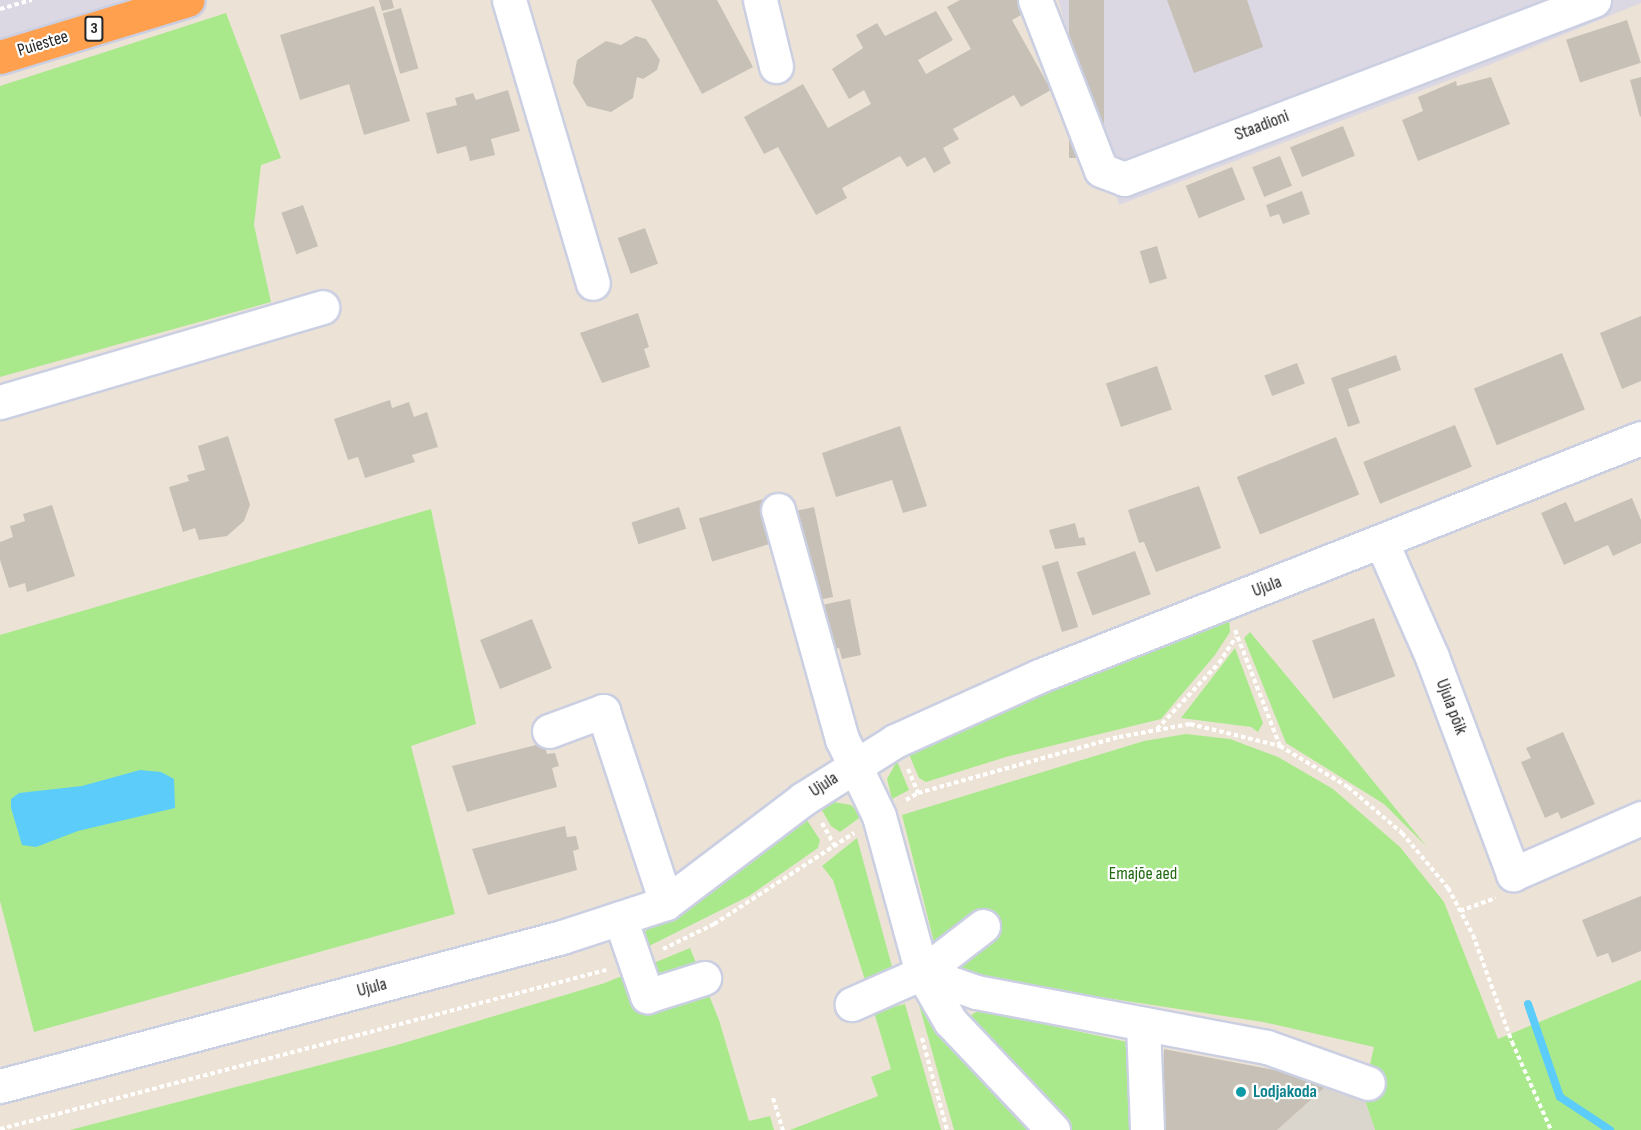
<!DOCTYPE html>
<html>
<head>
<meta charset="utf-8">
<style>
  body { margin:0 }
  #map { position:relative; width:1641px; height:1130px; overflow:hidden; background:#ece3d6; font-family:"Sofia Sans Condensed",sans-serif }
  div>[style] { position:absolute }
  [style*='--x'] { left:calc(var(--x)*1px); top:calc(var(--y)*1px); width:calc(var(--w)*1px); rotate:calc(var(--a)*1deg) }
  .industrial>* { inset:0; background:#dcd8e3 }
  .green>* { inset:0; background:#a9e98c }
  .plaza>* { inset:0; background:#dbd6cd }
  .water>* { inset:0; background:#5cccfb }
  .stream>* { height:8px; margin:-4px; padding:0 4px; transform-origin:4px; border-radius:4px; background:#5cccfb }
  .building>* { inset:0; background:#c6c0b6; transform-origin:0 0 }
  .path>* { height:4px; margin-top:-2px; transform-origin:0; background:repeating-linear-gradient(90deg,#fff 0 4.5px,transparent 0 7.5px) }
  .roads { filter:drop-shadow(2px 0 #cbcfe2) drop-shadow(-2px 0 #cbcfe2) drop-shadow(0 2px #cbcfe2) drop-shadow(0 -2px #cbcfe2) }
  .minor>* { height:33px; margin:-16.5px; padding:0 16.5px; transform-origin:16.5px; border-radius:16.5px; background:#fff }
  .highway>* { height:33px; margin:-16.5px; padding:0 16.5px; transform-origin:16.5px; border-radius:16.5px; background:#ffa04e }
  .dots>* { width:16px; height:16px; translate:-50% -50%; box-sizing:border-box; border:3px solid #fff; border-radius:50% }
  span { translate:-50% -50%; white-space:nowrap; text-align:center; line-height:1.15; -webkit-text-stroke:4.5px #fff; paint-order:stroke }
  .shield-label span { padding:2px 4px; background:#fff; border:2px solid; border-radius:4px; -webkit-text-stroke-width:0 }
  .shield-label { font-size:16px; color:#272727; font-weight:700 }
  .street-label { font-size:18px; color:#272727 }
  .park-label { font-size:18px; color:#216a11 }
  .culture-label { font-size:18px; color:#0d838f; font-weight:700 }
  .left { translate:0 -50%; text-align:left }
</style>
</head>
<body>
<div id="map">
  <div class="industrial">
    <div style="clip-path:polygon(0 0,143px 0,0 46px)"></div>
    <div style="clip-path:polygon(1058px 0,1641px 0,1641px 3px,1489px 65px,1119px 205px)"></div>
  </div>
  <div class="green">
    <div style="clip-path:polygon(226px 13px,281px 158px,261px 165px,254px 225px,271px 302px,0 377px,0 86px)"></div>
    <div style="clip-path:polygon(431px 509px,476px 724px,411px 746px,455px 914px,34px 1032px,0 901px,0 635px)"></div>
    <div style="clip-path:polygon(1229px 619px,1230px 632px,1215px 655px,1161px 719px,1006px 757px,926px 782px,919px 778px,908px 752px,935px 737px)"></div>
    <div style="clip-path:polygon(1250px 632px,1325px 722px,1427px 847px,1384px 804px,1286px 743px,1244px 638px)"></div>
    <div style="clip-path:polygon(1235px 648px,1263px 723px,1258px 732px,1251px 727px,1181px 718px)"></div>
    <div style="clip-path:polygon(1186px 734px,1230px 739px,1278px 757px,1333px 789px,1400px 847px,1444px 902px,1498px 1039px,1641px 980px,1641px 1130px,1375px 1130px,1363px 1095px,1374px 1047px,1263px 1022px,958px 975px,935px 946px,902px 815px,1144px 741px)"></div>
    <div style="clip-path:polygon(897px 761px,909px 790px,892px 799px,887px 779px)"></div>
    <div style="clip-path:polygon(834px 802px,851px 805px,862px 816px,840px 832px,831px 826px,820px 807px)"></div>
    <div style="clip-path:polygon(805px 817px,820px 840px,818px 848px,749px 896px,643px 949px,640px 938px,649px 927px,702px 897px)"></div>
    <div style="clip-path:polygon(857px 838px,894px 974px,866px 983px,833px 880px,822px 866px)"></div>
    <div style="clip-path:polygon(690px 948px,719px 1020px,749px 1121px,770px 1116px,774px 1130px,70px 1130px,397px 1045px,605px 983px)"></div>
    <div style="clip-path:polygon(918px 1001px,924px 1002px,1039px 1130px,954px 1130px)"></div>
    <div style="clip-path:polygon(905px 1004px,941px 1130px,790px 1130px,878px 1096px,871px 1077px,891px 1069px,874px 1012px)"></div>
    <div style="clip-path:polygon(979px 1010px,1132px 1043px,1136px 1130px,1069px 1130px,971px 1026px,970px 1016px)"></div>
  </div>
  <div class="plaza">
    <div style="clip-path:polygon(1332px 1081px,1363px 1095px,1375px 1130px,1277px 1130px)"></div>
  </div>
  <div class="water">
    <div style="clip-path:polygon(140px 770px,161px 772px,174px 779px,175px 808px,78px 831px,36px 847px,22px 845px,11px 808px,11px 799px,19px 793px,82px 786px)"></div>
  </div>
  <div class="stream">
    <div style="--x:1528;--y:1004;--w:98;--a:71"></div>
    <div style="--x:1560;--y:1097;--w:60;--a:33.4"></div>
  </div>
  <div class="building">
    <div style="clip-path:polygon(379px 0,392px 0,394px 8px,382px 11px)"></div>
    <div style="clip-path:polygon(651px 0,717px 0,753px 67px,702px 94px)"></div>
    <div style="clip-path:polygon(960px 0,1020px 0,1027px 12px,1012px 20px,1051px 90px,1021px 107px,1014px 95px,953px 129px,959px 139px,943px 148px,951px 163px,934px 173px,925px 157px,907px 167px,900px 156px,842px 188px,847px 198px,816px 215px,778px 147px,764px 154px,744px 117px,803px 84px,828px 128px,871px 104px,864px 90px,849px 99px,832px 69px,863px 48px,856px 35px,877px 23px,885px 36px,936px 11px,953px 40px,918px 60px,926px 74px,971px 49px,947px 7px)"></div>
    <div style="left:1069px;top:0;width:35px;height:158px"></div>
    <div style="clip-path:polygon(1167px 0,1247px 0,1263px 47px,1194px 73px)"></div>
    <div style="clip-path:polygon(374px 6px,410px 121px,364px 135px,349px 84px,300px 100px,280px 35px)"></div>
    <div style="left:401px;top:8px;width:63px;height:19px;rotate:74deg"></div>
    <div style="left:1627px;top:20px;width:45px;height:64px;rotate:72deg"></div>
    <div style="clip-path:polygon(636px 36px,646px 39px,660px 60px,657px 70px,643px 79px,637px 77px,633px 98px,611px 112px,587px 106px,573px 83px,577px 60px,606px 41px,621px 45px)"></div>
    <div style="clip-path:polygon(1491px 77px,1510px 124px,1418px 161px,1402px 120px,1423px 111px,1418px 97px,1456px 81px,1457px 86px)"></div>
    <div style="clip-path:polygon(1641px 77px,1641px 116px,1640px 117px,1630px 80px)"></div>
    <div style="clip-path:polygon(508px 90px,520px 131px,491px 139px,495px 155px,470px 161px,466px 146px,437px 154px,426px 113px,457px 105px,455px 98px,473px 93px,476px 100px)"></div>
    <div style="left:1343px;top:126px;width:32px;height:57px;rotate:68deg"></div>
    <div style="left:1280px;top:156px;width:32px;height:30px;rotate:68deg"></div>
    <div style="left:1232px;top:167px;width:35px;height:50px;rotate:68deg"></div>
    <div style="clip-path:polygon(1302px 191px,1310px 214px,1283px 224px,1279px 214px,1270px 217px,1266px 205px)"></div>
    <div style="left:303px;top:205px;width:44px;height:23px;rotate:70deg"></div>
    <div style="left:645px;top:228px;width:38px;height:29px;rotate:70deg"></div>
    <div style="left:1157px;top:246px;width:34px;height:18px;rotate:73deg"></div>
    <div style="clip-path:polygon(638px 313px,649px 347px,644px 349px,650px 367px,602px 383px,580px 333px)"></div>
    <div style="clip-path:polygon(1641px 316px,1641px 381px,1622px 389px,1600px 333px)"></div>
    <div style="left:1562px;top:353px;width:61px;height:95px;rotate:68deg"></div>
    <div style="clip-path:polygon(1396px 355px,1401px 370px,1348px 389px,1360px 423px,1348px 427px,1331px 378px)"></div>
    <div style="left:1297px;top:363px;width:22px;height:35px;rotate:69deg"></div>
    <div style="left:1157px;top:366px;width:46px;height:54px;rotate:71deg"></div>
    <div style="clip-path:polygon(390px 400px,392px 408px,409px 402px,414px 417px,427px 412px,438px 447px,412px 455px,415px 462px,365px 478px,358px 457px,348px 460px,334px 419px)"></div>
    <div style="left:1455px;top:425px;width:45px;height:99px;rotate:68deg"></div>
    <div style="clip-path:polygon(900px 426px,927px 506px,903px 513px,892px 480px,836px 497px,822px 453px)"></div>
    <div style="clip-path:polygon(228px 436px,250px 505px,244px 521px,227px 536px,199px 540px,195px 528px,183px 532px,169px 487px,189px 481px,187px 475px,205px 470px,198px 446px)"></div>
    <div style="left:1336px;top:437px;width:62px;height:107px;rotate:68deg"></div>
    <div style="clip-path:polygon(1199px 486px,1221px 548px,1156px 572px,1144px 542px,1139px 543px,1128px 510px)"></div>
    <div style="clip-path:polygon(1632px 498px,1641px 520px,1641px 543px,1613px 556px,1608px 545px,1564px 565px,1541px 513px,1566px 502px,1575px 522px)"></div>
    <div style="left:763px;top:499px;width:45px;height:67px;rotate:73deg"></div>
    <div style="clip-path:polygon(52px 505px,75px 576px,27px 592px,25px 583px,9px 588px,0 560px,0 542px,13px 537px,10px 526px,25px 521px,23px 514px)"></div>
    <div style="left:679px;top:507px;width:23px;height:50px;rotate:72deg"></div>
    <div style="left:814px;top:507px;width:92px;height:17px;rotate:78deg"></div>
    <div style="clip-path:polygon(1075px 523px,1079px 538px,1084px 537px,1086px 545px,1055px 549px,1049px 530px)"></div>
    <div style="left:1135px;top:551px;width:46px;height:62px;rotate:70deg"></div>
    <div style="left:1058px;top:561px;width:69px;height:17px;rotate:73deg"></div>
    <div style="clip-path:polygon(850px 599px,861px 655px,842px 659px,839px 648px,831px 650px,822px 605px)"></div>
    <div style="left:1374px;top:618px;width:62px;height:66px;rotate:70deg"></div>
    <div style="left:532px;top:619px;width:53px;height:56px;rotate:68deg"></div>
    <div style="clip-path:polygon(1563px 732px,1595px 804px,1561px 819px,1558px 812px,1545px 818px,1521px 762px,1531px 758px,1526px 748px)"></div>
    <div style="clip-path:polygon(544px 743px,547px 754px,555px 753px,559px 766px,552px 768px,557px 787px,467px 812px,452px 766px)"></div>
    <div style="clip-path:polygon(565px 826px,567px 837px,576px 836px,579px 849px,573px 851px,577px 870px,488px 895px,472px 849px)"></div>
    <div style="clip-path:polygon(1641px 896px,1641px 951px,1612px 963px,1608px 953px,1597px 957px,1582px 920px)"></div>
    <div style="clip-path:polygon(1164px 1049px,1332px 1081px,1277px 1130px,1162px 1130px)"></div>
  </div>
  <div class="path">
    <div style="--x:0;--y:9;--w:33;--a:-16"></div>
    <div style="--x:1235;--y:630;--w:124;--a:68.8"></div>
    <div style="--x:1157;--y:729;--w:91;--a:-46.8"></div>
    <div style="--x:1219;--y:663;--w:31;--a:-57"></div>
    <div style="--x:908;--y:769;--w:26;--a:67"></div>
    <div style="--x:906;--y:800;--w:14;--a:-30"></div>
    <div style="--x:918;--y:793;--w:209;--a:-15.6"></div>
    <div style="--x:1119;--y:737;--w:72;--a:-10.4"></div>
    <div style="--x:1190;--y:724;--w:93;--a:13.7"></div>
    <div style="--x:1280;--y:746;--w:79;--a:31.1"></div>
    <div style="--x:1348;--y:787;--w:71;--a:40.4"></div>
    <div style="--x:1402;--y:833;--w:72;--a:50.1"></div>
    <div style="--x:1448;--y:888;--w:53;--a:62"></div>
    <div style="--x:1473;--y:935;--w:114;--a:70"></div>
    <div style="--x:1512;--y:1042;--w:96;--a:66.1"></div>
    <div style="--x:822;--y:823;--w:26;--a:61"></div>
    <div style="--x:1460;--y:911;--w:38;--a:-20"></div>
    <div style="--x:663;--y:949;--w:57;--a:-26.1"></div>
    <div style="--x:714;--y:924;--w:167;--a:-33"></div>
    <div style="--x:922;--y:1038;--w:95;--a:74.8"></div>
    <div style="--x:773;--y:1098;--w:34;--a:73"></div>
    <div style="--x:0;--y:1129;--w:627;--a:-14.7"></div>
  </div>
  <div class="roads">
    <div class="minor">
      <div style="--x:509;--y:0;--w:295;--a:73.5"></div>
      <div style="--x:760;--y:0;--w:68;--a:76.4"></div>
      <div style="--x:1035;--y:0;--w:182;--a:68.8"></div>
      <div style="--x:1101;--y:170;--w:25;--a:21"></div>
      <div style="--x:1124;--y:179;--w:503;--a:-20.85"></div>
      <div style="--x:0;--y:402;--w:336;--a:-16.4"></div>
      <div style="--x:778;--y:510;--w:238;--a:74.4"></div>
      <div style="--x:842;--y:739;--w:85;--a:64.3"></div>
      <div style="--x:879;--y:816;--w:163;--a:74.7"></div>
      <div style="--x:922;--y:973;--w:77;--a:156.1"></div>
      <div style="--x:1382;--y:543;--w:124;--a:66.3"></div>
      <div style="--x:1432;--y:657;--w:232;--a:69.5"></div>
      <div style="--x:1513;--y:874;--w:140;--a:-23.6"></div>
      <div style="--x:549;--y:731;--w:58;--a:-20.3"></div>
      <div style="--x:603;--y:711;--w:202;--a:71.8"></div>
      <div style="--x:620;--y:918;--w:83;--a:70.9"></div>
      <div style="--x:647;--y:996;--w:60;--a:-17.5"></div>
      <div style="--x:922;--y:973;--w:57;--a:19.4"></div>
      <div style="--x:976;--y:992;--w:296;--a:10.7"></div>
      <div style="--x:1267;--y:1047;--w:107;--a:19.6"></div>
      <div style="--x:922;--y:973;--w:56;--a:59.7"></div>
      <div style="--x:950;--y:1021;--w:150;--a:46.6"></div>
      <div style="--x:922;--y:973;--w:77;--a:-37.6"></div>
      <div style="--x:1143;--y:1024;--w:106;--a:87.8"></div>
      <div style="--x:0;--y:1086;--w:581;--a:-14.85"></div>
      <div style="--x:562;--y:937;--w:109;--a:-18.1"></div>
      <div style="--x:666;--y:903;--w:172;--a:-37.2"></div>
      <div style="--x:803;--y:799;--w:109;--a:-32.2"></div>
      <div style="--x:895;--y:741;--w:158;--a:-24.3"></div>
      <div style="--x:1039;--y:676;--w:647;--a:-21.57"></div>
    </div>
    <div class="highway">
      <div style="--x:0;--y:57;--w:196;--a:-16.9"></div>
    </div>
  </div>
  <div class="dots">
    <div style="left:1241px;top:1092px;background:#0f9aa8"></div>
  </div>
  <div class="shield-label">
    <span style="left:94px;top:29px">3</span>
  </div>
  <div class="street-label">
    <span style="left:43px;top:44px;rotate:-17deg">Puiestee</span>
    <span style="left:1262px;top:126px;rotate:-21deg">Staadioni</span>
    <span style="left:1267px;top:587px;rotate:-21deg">Ujula</span>
    <span style="left:1451px;top:707px;rotate:69deg">Ujula põik</span>
    <span style="left:824px;top:785px;rotate:-33deg">Ujula</span>
    <span style="left:372px;top:988px;rotate:-15deg">Ujula</span>
  </div>
  <div class="park-label">
    <span style="left:1143px;top:874px">Emajõe aed</span>
  </div>
  <div class="culture-label">
    <span class="left" style="left:1253px;top:1092px">Lodjakoda</span>
  </div>
</div>
</body>
</html>
